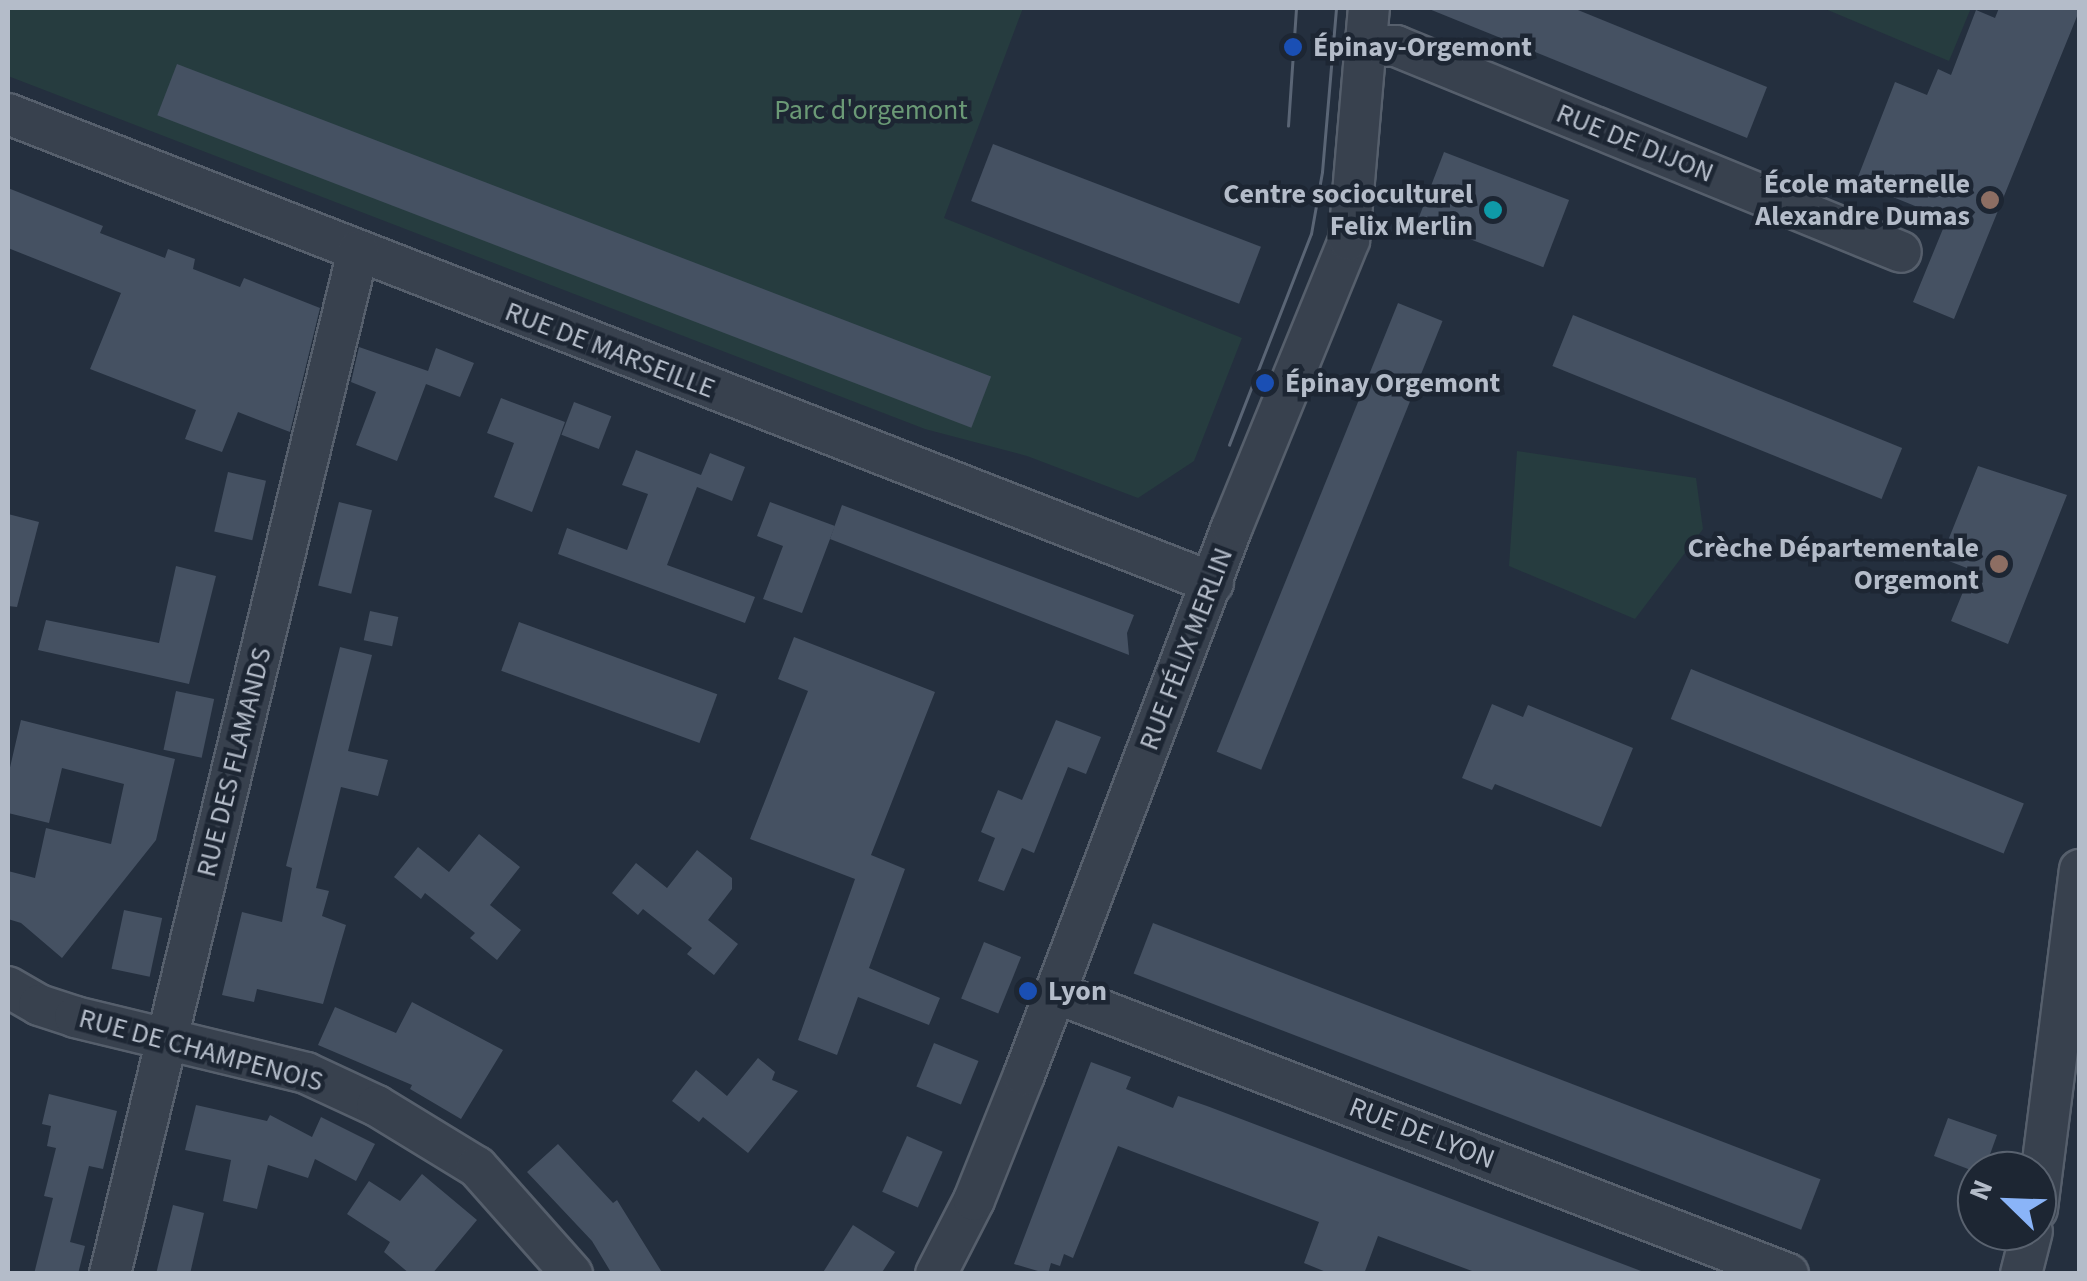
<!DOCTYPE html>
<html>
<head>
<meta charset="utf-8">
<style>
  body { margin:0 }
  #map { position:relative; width:2087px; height:1281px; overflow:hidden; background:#242f3e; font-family:"Source Sans 3",sans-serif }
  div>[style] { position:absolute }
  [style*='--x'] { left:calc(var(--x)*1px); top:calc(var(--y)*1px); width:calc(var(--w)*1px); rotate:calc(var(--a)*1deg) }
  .green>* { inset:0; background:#263c3f }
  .building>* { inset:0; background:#455162; transform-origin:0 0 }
  .roads { filter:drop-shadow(2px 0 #565f6c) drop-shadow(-2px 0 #565f6c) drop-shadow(0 2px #565f6c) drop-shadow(0 -2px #565f6c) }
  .minor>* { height:40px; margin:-20px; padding:0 20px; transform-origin:20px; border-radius:20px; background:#38414e }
  .tram>* { height:2.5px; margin:-1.25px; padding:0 1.25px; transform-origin:1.25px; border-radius:1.25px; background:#5a6575 }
  .dots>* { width:28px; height:28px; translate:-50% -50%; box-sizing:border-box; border:5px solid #1d2633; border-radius:50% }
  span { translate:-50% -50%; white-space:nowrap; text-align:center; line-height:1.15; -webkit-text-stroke:9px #1d2633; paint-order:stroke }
  .poi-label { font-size:28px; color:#b4bcc9; font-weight:700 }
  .left { translate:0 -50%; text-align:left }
  .right { translate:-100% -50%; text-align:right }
  .park-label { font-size:28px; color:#6b9a76 }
  .street-label { font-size:28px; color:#b4bcc9 }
  .frame { position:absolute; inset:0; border:10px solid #b4bcc9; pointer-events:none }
  .north { position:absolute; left:1957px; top:1151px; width:100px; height:100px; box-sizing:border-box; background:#1d2633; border:2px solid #59626f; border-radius:50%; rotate:293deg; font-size:28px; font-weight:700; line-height:40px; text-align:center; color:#b4bcc9 }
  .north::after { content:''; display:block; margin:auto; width:35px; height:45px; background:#8ab4f8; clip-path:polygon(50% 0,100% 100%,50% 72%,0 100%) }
</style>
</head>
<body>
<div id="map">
  <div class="green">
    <div style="clip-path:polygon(8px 8px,1023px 8px,944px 218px,1242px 338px,1194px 461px,1138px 498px,1027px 456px,925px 429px,8px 76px)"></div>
    <div style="clip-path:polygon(1823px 8px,1971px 8px,1949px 61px)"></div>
    <div style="clip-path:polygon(1517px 451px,1696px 478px,1703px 529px,1635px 619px,1509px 566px)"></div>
  </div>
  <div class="building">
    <div style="clip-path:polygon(1573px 8px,1767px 87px,1747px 138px,1429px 9px)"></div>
    <div style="clip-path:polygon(1999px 8px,2080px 9px,1954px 319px,1913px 302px,1947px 219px,1856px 182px,1895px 82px,1927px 95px,1938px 69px,1951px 75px,1976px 10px,1995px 18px)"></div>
    <div style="left:177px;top:64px;width:872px;height:55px;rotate:21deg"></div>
    <div style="left:993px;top:144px;width:287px;height:61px;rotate:21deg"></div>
    <div style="left:1444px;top:152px;width:134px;height:72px;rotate:21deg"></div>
    <div style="clip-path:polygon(8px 188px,103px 226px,100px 233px,165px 258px,168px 249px,195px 259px,193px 269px,240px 287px,244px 278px,320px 308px,290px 432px,238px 412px,222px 452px,185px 439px,196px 410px,90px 369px,121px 293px,8px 248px)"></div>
    <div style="left:1398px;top:303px;width:48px;height:484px;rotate:22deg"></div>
    <div style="left:1573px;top:315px;width:355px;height:55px;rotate:22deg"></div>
    <div style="clip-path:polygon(359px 347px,428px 371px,436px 348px,474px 363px,460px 397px,426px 384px,397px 461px,356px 445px,376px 392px,351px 382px)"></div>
    <div style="clip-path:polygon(501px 398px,565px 422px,532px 512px,494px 497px,514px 443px,487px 433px)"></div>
    <div style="left:574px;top:402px;width:40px;height:35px;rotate:21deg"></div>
    <div style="clip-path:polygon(636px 450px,701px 475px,710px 453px,745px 467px,732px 501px,697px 487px,667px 565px,755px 597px,745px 623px,558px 554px,567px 528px,627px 550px,648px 494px,622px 485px)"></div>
    <div style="clip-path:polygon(1978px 466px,2067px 495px,2008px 644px,1951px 621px,1972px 570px,1941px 558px)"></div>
    <div style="left:228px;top:472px;width:39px;height:61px;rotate:13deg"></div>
    <div style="left:339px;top:502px;width:34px;height:86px;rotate:14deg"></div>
    <div style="clip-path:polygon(770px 502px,835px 526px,802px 613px,763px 599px,783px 546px,757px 536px)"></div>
    <div style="clip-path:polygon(842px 505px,1134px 615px,1127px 633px,1129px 655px,830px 539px)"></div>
    <div style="clip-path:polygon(8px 514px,39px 522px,17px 607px,8px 606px)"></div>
    <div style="clip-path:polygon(176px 566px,216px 576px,189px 684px,38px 650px,46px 620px,159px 643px)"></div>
    <div style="left:370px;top:611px;width:29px;height:30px;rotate:12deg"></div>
    <div style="left:519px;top:622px;width:211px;height:52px;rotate:20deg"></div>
    <div style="clip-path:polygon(794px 637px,935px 692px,871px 855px,905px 869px,869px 968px,940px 998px,929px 1025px,858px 997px,837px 1055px,798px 1040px,855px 879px,750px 839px,808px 691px,778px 679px)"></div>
    <div style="clip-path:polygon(340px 647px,372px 655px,348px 751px,388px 760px,378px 796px,341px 787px,316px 888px,329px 891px,322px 916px,346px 925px,323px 1004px,257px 989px,254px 1002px,222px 995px,242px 912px,282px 922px,292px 868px,286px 866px)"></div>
    <div style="left:1691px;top:669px;width:359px;height:54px;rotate:22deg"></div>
    <div style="left:176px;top:691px;width:39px;height:60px;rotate:12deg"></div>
    <div style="clip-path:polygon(1492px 704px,1523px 717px,1528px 705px,1633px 748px,1601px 827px,1495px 784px,1492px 790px,1462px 778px)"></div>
    <div style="clip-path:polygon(21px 720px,175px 759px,156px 840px,62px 958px,21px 923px,8px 919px,8px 871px,35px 878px,46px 828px,111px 844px,124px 784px,62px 768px,49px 823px,8px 813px,8px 776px)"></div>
    <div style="clip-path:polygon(1056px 720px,1101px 737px,1086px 774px,1068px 767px,1034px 853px,1022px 848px,1004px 891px,978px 881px,995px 838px,981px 832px,998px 790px,1022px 800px)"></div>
    <div style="clip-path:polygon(479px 834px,520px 867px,490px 905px,521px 930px,497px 960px,470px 938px,475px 933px,425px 893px,421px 899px,394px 877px,418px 847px,449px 872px)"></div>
    <div style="clip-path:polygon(697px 850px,732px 878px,732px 889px,708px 920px,738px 944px,714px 975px,687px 954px,692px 948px,643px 909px,638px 915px,612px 893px,636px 863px,667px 888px)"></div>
    <div style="left:124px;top:910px;width:39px;height:60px;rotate:12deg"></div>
    <div style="left:1153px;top:923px;width:715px;height:54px;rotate:21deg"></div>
    <div style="left:984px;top:942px;width:40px;height:61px;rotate:22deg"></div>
    <div style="clip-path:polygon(412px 1002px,503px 1050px,461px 1119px,410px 1089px,412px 1085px,318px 1045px,335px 1007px,396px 1033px)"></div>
    <div style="left:934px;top:1043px;width:48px;height:47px;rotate:22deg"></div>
    <div style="clip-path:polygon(758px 1058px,775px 1072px,772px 1080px,798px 1091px,748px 1153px,703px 1117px,699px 1122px,672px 1101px,696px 1070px,727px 1096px)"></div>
    <div style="clip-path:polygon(1091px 1062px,1131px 1077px,1126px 1089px,1173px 1108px,1178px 1096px,1207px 1106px,1649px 1274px,1480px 1274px,1378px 1236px,1364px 1274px,1331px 1274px,1304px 1263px,1319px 1222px,1118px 1146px,1073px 1258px,1064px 1254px,1060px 1266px,1051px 1263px,1048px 1274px,1014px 1264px)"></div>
    <div style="clip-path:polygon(49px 1094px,117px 1111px,103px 1169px,89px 1166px,70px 1242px,85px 1246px,78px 1274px,34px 1274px,53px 1198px,44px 1196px,56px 1148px,47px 1146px,51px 1126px,42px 1124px)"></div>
    <div style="clip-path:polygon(196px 1105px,267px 1121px,270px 1115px,312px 1137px,321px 1117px,375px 1144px,356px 1181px,315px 1159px,308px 1178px,268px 1165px,257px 1209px,223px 1201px,231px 1160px,185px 1150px)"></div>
    <div style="clip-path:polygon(1948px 1118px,1997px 1135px,1984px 1171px,1976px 1172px,1934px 1156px)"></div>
    <div style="left:907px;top:1136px;width:39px;height:61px;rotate:24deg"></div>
    <div style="clip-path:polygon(558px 1144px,613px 1203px,617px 1200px,663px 1274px,612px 1274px,592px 1241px,527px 1172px)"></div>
    <div style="clip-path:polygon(422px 1174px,477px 1220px,432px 1274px,410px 1274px,384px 1252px,390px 1242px,347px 1214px,369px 1181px,400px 1201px)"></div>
    <div style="clip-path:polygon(173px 1205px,204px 1213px,190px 1274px,156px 1274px)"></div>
    <div style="clip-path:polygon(853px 1225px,895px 1252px,881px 1274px,822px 1274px)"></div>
  </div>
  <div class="roads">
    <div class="minor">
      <div style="--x:1366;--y:46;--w:30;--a:0"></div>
      <div style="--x:1396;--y:46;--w:545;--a:22.19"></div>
      <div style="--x:8;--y:114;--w:1293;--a:21.27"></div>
      <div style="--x:8;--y:987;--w:36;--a:30"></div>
      <div style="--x:39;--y:1005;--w:38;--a:18"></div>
      <div style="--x:75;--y:1017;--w:238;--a:13.6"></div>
      <div style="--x:306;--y:1073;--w:78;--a:24.9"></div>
      <div style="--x:377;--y:1106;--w:117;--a:31.4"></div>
      <div style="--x:477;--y:1167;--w:143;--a:48.4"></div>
      <div style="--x:1056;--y:993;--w:784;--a:21"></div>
      <div style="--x:2037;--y:1209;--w:342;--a:-82.8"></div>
      <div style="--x:110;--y:1274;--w:1053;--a:-76.37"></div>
      <div style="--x:936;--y:1274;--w:83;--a:-62.8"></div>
      <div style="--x:974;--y:1200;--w:135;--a:-68.2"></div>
      <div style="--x:1024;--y:1075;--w:586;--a:-69.22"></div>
      <div style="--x:1232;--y:527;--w:310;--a:-67.8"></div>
      <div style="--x:1349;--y:240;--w:233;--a:-85.1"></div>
      <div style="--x:2021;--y:1274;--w:44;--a:-75.7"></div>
    </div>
  </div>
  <div class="tram">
    <div style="--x:1288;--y:126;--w:118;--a:-86.1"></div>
    <div style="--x:1229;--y:445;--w:226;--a:-68.8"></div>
    <div style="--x:1311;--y:234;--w:63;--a:-79.9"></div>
    <div style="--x:1322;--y:172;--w:165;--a:-85.1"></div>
  </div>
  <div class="dots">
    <div style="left:1293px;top:47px;background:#1a4fb4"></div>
    <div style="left:1990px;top:200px;background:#8d6e63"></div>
    <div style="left:1493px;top:210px;background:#0f9aa8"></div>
    <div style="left:1265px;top:383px;background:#1a4fb4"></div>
    <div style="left:1999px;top:564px;background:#8d6e63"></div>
    <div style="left:1028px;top:991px;background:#1a4fb4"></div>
  </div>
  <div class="poi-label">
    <span class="left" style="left:1313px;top:47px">Épinay-Orgemont</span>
    <span class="right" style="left:1970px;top:200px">École maternelle<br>Alexandre Dumas</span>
    <span class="right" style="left:1473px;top:210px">Centre socioculturel<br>Felix Merlin</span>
    <span class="left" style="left:1285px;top:383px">Épinay Orgemont</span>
    <span class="right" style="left:1979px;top:564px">Crèche Départementale<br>Orgemont</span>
    <span class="left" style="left:1048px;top:991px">Lyon</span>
  </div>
  <div class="park-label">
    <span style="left:871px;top:110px">Parc d'orgemont</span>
  </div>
  <div class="street-label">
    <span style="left:1635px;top:143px;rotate:22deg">RUE DE DIJON</span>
    <span style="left:610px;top:350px;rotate:21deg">RUE DE MARSEILLE</span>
    <span style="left:1186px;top:649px;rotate:-69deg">RUE FÉLIX MERLIN</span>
    <span style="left:234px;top:762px;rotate:-76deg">RUE DES FLAMANDS</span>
    <span style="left:201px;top:1050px;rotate:15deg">RUE DE CHAMPENOIS</span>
    <span style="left:1422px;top:1133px;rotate:21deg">RUE DE LYON</span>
  </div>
  <div class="frame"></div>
  <div class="north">N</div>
</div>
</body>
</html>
